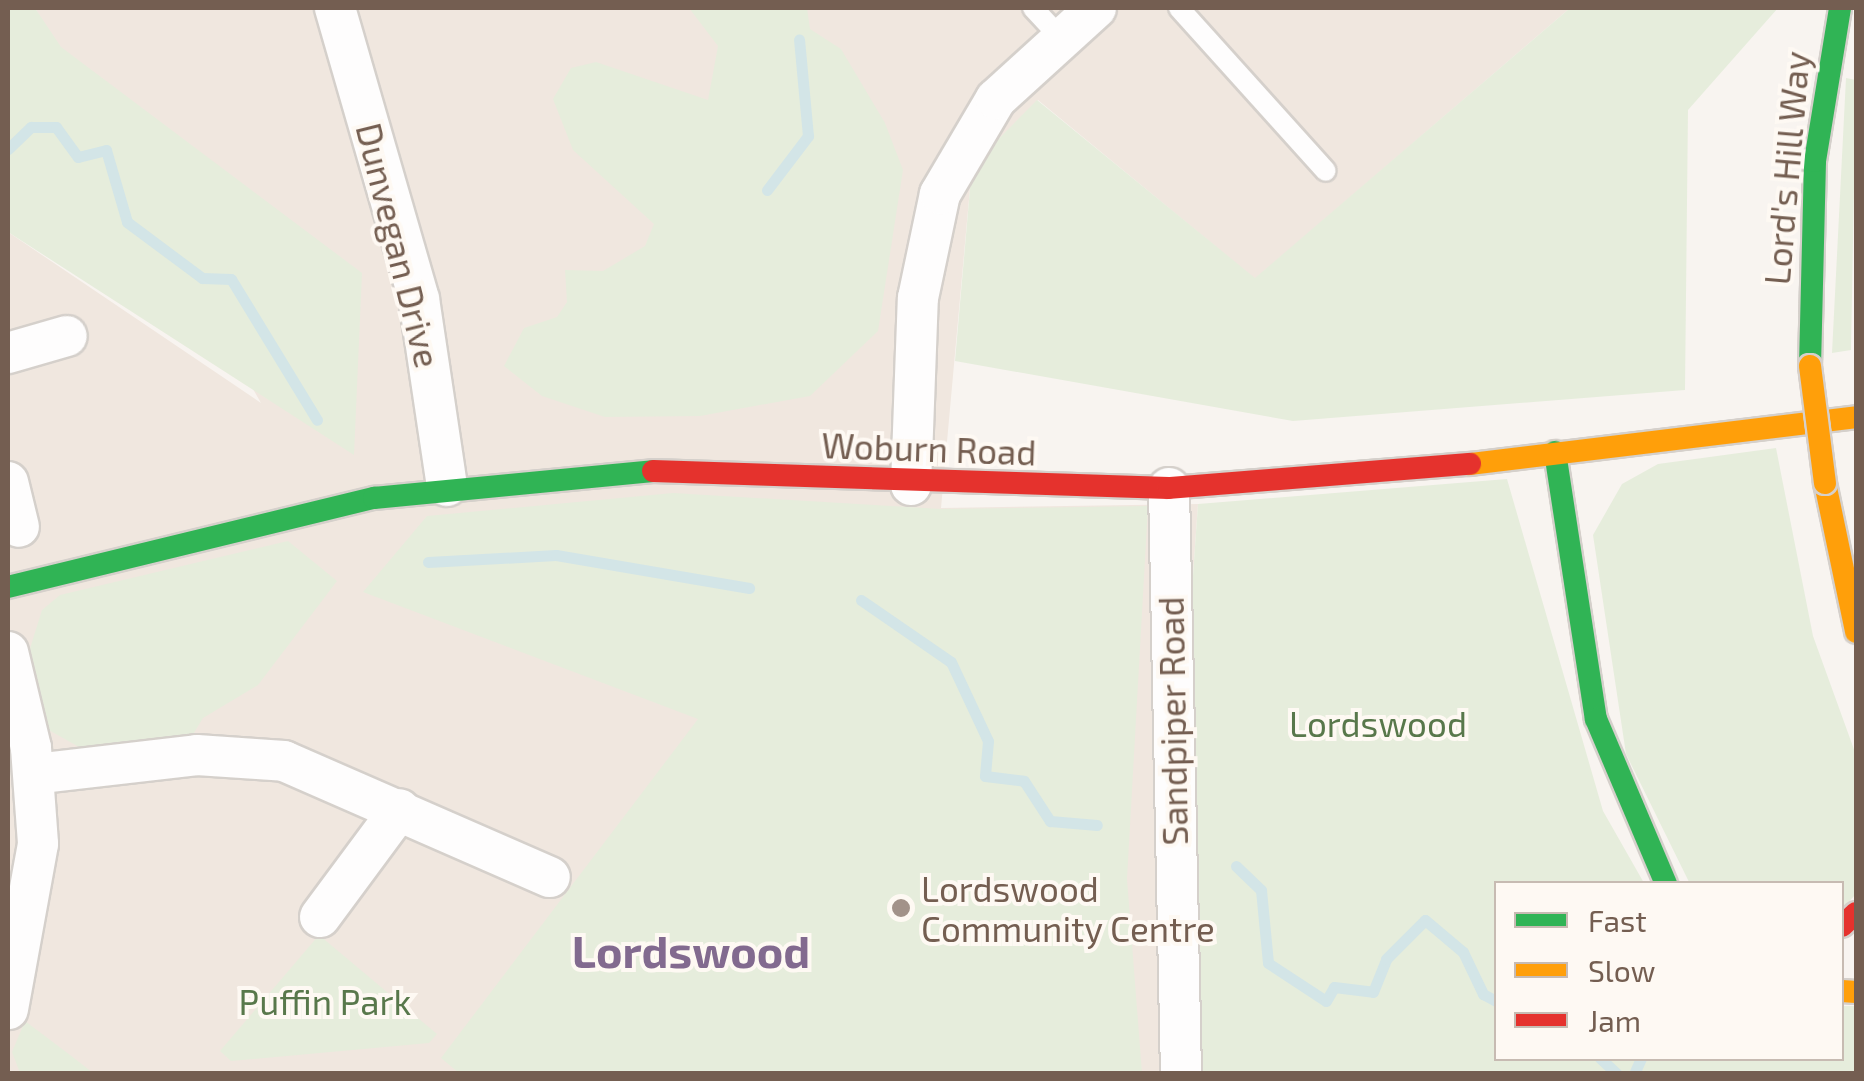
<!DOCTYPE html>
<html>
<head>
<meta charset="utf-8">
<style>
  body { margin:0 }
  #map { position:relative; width:1864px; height:1081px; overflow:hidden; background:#f8f4f0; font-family:"Exo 2",sans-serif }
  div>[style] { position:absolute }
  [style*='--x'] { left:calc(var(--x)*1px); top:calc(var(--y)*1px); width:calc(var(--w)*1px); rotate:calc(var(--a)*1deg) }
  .residential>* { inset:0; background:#f0e7df }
  .green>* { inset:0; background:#e6eddc }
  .stream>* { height:11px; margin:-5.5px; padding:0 5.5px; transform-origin:5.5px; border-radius:5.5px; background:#d3e5e7 }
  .roads { filter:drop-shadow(2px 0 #d5d0cb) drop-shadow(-2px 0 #d5d0cb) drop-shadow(0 2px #d5d0cb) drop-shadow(0 -2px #d5d0cb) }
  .lane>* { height:20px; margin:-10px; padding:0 10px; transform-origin:10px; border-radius:10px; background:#fefdfd }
  .street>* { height:40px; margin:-20px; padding:0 20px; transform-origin:20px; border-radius:20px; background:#fefdfd }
  .fast>* { height:22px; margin:-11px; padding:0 11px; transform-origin:11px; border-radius:11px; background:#30b455 }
  .slow>* { height:22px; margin:-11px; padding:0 11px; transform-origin:11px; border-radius:11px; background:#ff9f0a }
  .jam>* { height:22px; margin:-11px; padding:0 11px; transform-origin:11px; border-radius:11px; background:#e5322d }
  .bridges { filter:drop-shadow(2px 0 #d6d0cb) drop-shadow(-2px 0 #d6d0cb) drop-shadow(0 2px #d6d0cb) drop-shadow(0 -2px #d6d0cb) }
  .slow-bridge>* { height:22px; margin:-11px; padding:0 11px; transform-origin:11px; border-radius:11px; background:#ff9f0a }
  .dots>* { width:28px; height:28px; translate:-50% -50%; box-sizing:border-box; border:5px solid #fef9f3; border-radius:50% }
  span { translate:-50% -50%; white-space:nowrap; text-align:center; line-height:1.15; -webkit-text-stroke:8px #fef9f3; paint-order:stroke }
  .street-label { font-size:35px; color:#745e51 }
  .park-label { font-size:35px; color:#58784b }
  .poi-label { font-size:35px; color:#745e51 }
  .left { translate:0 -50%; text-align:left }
  .district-label { font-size:45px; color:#826a8f; font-weight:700 }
  .frame { position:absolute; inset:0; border:10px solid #745e51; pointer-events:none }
  .legend { position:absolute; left:1494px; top:881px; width:350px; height:180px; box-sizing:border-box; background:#fef9f3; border:2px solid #c7bbb2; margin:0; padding:12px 18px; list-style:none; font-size:30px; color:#745e51 }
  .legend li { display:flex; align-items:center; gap:20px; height:50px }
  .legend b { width:50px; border:2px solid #c7bbb2 }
</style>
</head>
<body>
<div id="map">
  <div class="residential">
    <div style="clip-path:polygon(35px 8px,1570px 8px,1255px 279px,1038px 100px,972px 166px,941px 508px,1198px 504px,1175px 832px,1195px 1073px,8px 1073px,8px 232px,261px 403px)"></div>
  </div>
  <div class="green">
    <div style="clip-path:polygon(8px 8px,35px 8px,61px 47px,362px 273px,354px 455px,8px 232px)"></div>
    <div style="clip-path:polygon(689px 8px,807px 8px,810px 29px,841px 49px,885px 123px,903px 170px,878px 331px,810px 396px,700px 416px,605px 417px,542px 396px,504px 366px,524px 328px,557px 317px,567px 302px,565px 270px,603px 271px,645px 246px,654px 224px,573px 150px,553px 99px,571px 68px,596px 62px,708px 100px,718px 46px)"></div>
    <div style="clip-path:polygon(1570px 8px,1778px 8px,1688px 110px,1685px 390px,1293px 421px,955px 361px,972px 166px,1037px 100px,1255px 278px)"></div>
    <div style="clip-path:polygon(1846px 78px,1856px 80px,1851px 350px,1832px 353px)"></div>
    <div style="clip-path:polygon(1776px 448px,1813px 636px,1856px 755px,1856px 894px,1842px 909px,1842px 884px,1690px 884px,1626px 754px,1593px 535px,1622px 484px,1658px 464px)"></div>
    <div style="clip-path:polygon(1507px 479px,1603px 811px,1644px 883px,1496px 884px,1496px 1058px,1842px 1058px,1842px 1006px,1856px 1006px,1856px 1073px,1195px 1074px,1175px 832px,1198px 504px)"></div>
    <div style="clip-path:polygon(673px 493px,941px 509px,1148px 506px,1127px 879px,1142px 1073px,459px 1073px,441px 1058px,698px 719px,363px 592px,427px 516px)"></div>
    <div style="clip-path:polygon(288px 541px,337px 581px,258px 685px,203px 718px,192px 736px,79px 747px,47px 729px,28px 655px,42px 610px,60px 595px)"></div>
    <div style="clip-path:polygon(319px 935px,437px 1034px,429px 1043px,231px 1061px,220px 1051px)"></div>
    <div style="clip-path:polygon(25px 1021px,74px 1058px,93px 1073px,20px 1073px,12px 1052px)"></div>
  </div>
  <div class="stream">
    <div style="--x:8;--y:149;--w:32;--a:-44"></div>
    <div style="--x:31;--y:127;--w:25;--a:0"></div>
    <div style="--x:56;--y:127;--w:37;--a:54"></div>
    <div style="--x:78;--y:157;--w:29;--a:-14"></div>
    <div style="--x:106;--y:150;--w:75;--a:73.7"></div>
    <div style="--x:127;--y:222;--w:94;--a:36.7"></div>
    <div style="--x:202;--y:278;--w:29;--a:2"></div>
    <div style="--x:231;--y:279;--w:165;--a:58.6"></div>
    <div style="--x:767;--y:190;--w:68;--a:-52.8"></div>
    <div style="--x:808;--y:136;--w:97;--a:-95.3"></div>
    <div style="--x:428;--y:562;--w:128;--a:-3.1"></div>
    <div style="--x:556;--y:555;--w:196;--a:9.7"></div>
    <div style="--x:861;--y:600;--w:109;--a:34.6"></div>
    <div style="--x:951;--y:662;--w:87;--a:64.9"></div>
    <div style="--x:988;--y:741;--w:35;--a:95"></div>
    <div style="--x:985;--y:776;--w:39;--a:7"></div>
    <div style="--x:1024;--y:781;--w:48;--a:57"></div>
    <div style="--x:1050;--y:821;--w:47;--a:4.9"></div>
    <div style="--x:1236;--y:866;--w:35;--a:44"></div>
    <div style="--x:1261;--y:890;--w:73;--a:84.5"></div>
    <div style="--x:1268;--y:963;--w:69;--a:33.2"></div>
    <div style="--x:1326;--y:1001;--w:16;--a:-60"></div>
    <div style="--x:1334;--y:987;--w:39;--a:7"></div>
    <div style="--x:1373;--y:992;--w:35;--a:-68"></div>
    <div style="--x:1386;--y:959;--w:55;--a:-45"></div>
    <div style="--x:1425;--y:920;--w:50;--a:40.1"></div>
    <div style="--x:1463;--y:952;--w:47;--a:64.5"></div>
    <div style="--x:1483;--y:994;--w:15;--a:28"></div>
    <div style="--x:1600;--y:1058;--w:23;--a:43"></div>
    <div style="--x:1634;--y:1074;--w:17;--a:-66"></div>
  </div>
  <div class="roads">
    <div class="lane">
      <div style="--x:1033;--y:8;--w:41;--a:47"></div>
      <div style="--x:1179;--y:8;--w:219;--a:48"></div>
    </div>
    <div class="street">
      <div style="--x:335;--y:8;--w:303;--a:73.9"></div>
      <div style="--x:419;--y:299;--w:189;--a:81.5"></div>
      <div style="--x:8;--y:353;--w:61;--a:-16.1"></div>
      <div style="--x:8;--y:482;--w:46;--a:76.3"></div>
      <div style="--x:911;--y:485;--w:187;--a:-87.9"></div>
      <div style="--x:918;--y:298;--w:106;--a:-78.1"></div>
      <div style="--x:940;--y:194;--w:110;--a:-59.5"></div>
      <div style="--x:996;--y:99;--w:135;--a:-42.3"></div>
      <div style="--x:1169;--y:488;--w:586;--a:88.83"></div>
      <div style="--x:8;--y:652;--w:99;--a:76.5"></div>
      <div style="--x:31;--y:748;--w:96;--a:85.8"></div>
      <div style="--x:38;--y:844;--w:168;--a:100.3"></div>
      <div style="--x:34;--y:774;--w:164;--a:-6.6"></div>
      <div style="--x:197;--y:755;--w:87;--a:3.9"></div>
      <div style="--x:284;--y:761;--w:290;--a:23.6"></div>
      <div style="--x:320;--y:917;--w:134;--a:-53.5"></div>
    </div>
    <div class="fast">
      <div style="--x:1810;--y:366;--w:205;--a:-88.6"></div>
      <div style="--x:1815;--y:161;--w:155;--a:-80.7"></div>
      <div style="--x:1555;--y:452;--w:270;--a:81.3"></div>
      <div style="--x:1596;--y:719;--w:179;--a:67"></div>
      <div style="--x:8;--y:587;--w:377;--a:-13.7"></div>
      <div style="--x:374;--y:498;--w:280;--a:-5.5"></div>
    </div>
    <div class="slow">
      <div style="--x:1470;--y:464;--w:389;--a:-6.9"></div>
      <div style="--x:1825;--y:483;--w:152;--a:78.2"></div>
      <div style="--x:1842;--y:991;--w:14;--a:4"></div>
    </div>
    <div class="jam">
      <div style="--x:653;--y:471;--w:516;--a:1.89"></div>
      <div style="--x:1169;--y:488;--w:302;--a:-4.6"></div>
      <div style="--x:1842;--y:926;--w:19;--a:-43"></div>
    </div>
  </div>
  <div class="bridges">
    <div class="slow-bridge">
      <div style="--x:1810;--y:366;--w:118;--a:82.7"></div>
    </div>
  </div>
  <div class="dots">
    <div style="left:901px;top:908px;background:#a29289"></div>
  </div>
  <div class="street-label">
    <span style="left:1786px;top:168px;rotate:-85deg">Lord's Hill Way</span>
    <span style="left:399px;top:245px;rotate:76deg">Dunvegan Drive</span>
    <span style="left:929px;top:448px;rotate:2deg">Woburn Road</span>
    <span style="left:1172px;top:721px;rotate:-91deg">Sandpiper Road</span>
  </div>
  <div class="park-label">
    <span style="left:1378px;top:723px">Lordswood</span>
    <span style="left:325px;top:1001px">Puffin Park</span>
  </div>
  <div class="poi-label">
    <span class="left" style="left:921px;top:908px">Lordswood<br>Community Centre</span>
  </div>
  <div class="district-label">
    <span style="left:691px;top:951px">Lordswood</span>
  </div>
  <div class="frame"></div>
  <ul class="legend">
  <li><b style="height:12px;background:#30b455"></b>Fast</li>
  <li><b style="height:12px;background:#ff9f0a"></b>Slow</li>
  <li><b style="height:12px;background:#e5322d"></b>Jam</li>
  </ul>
</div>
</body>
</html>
